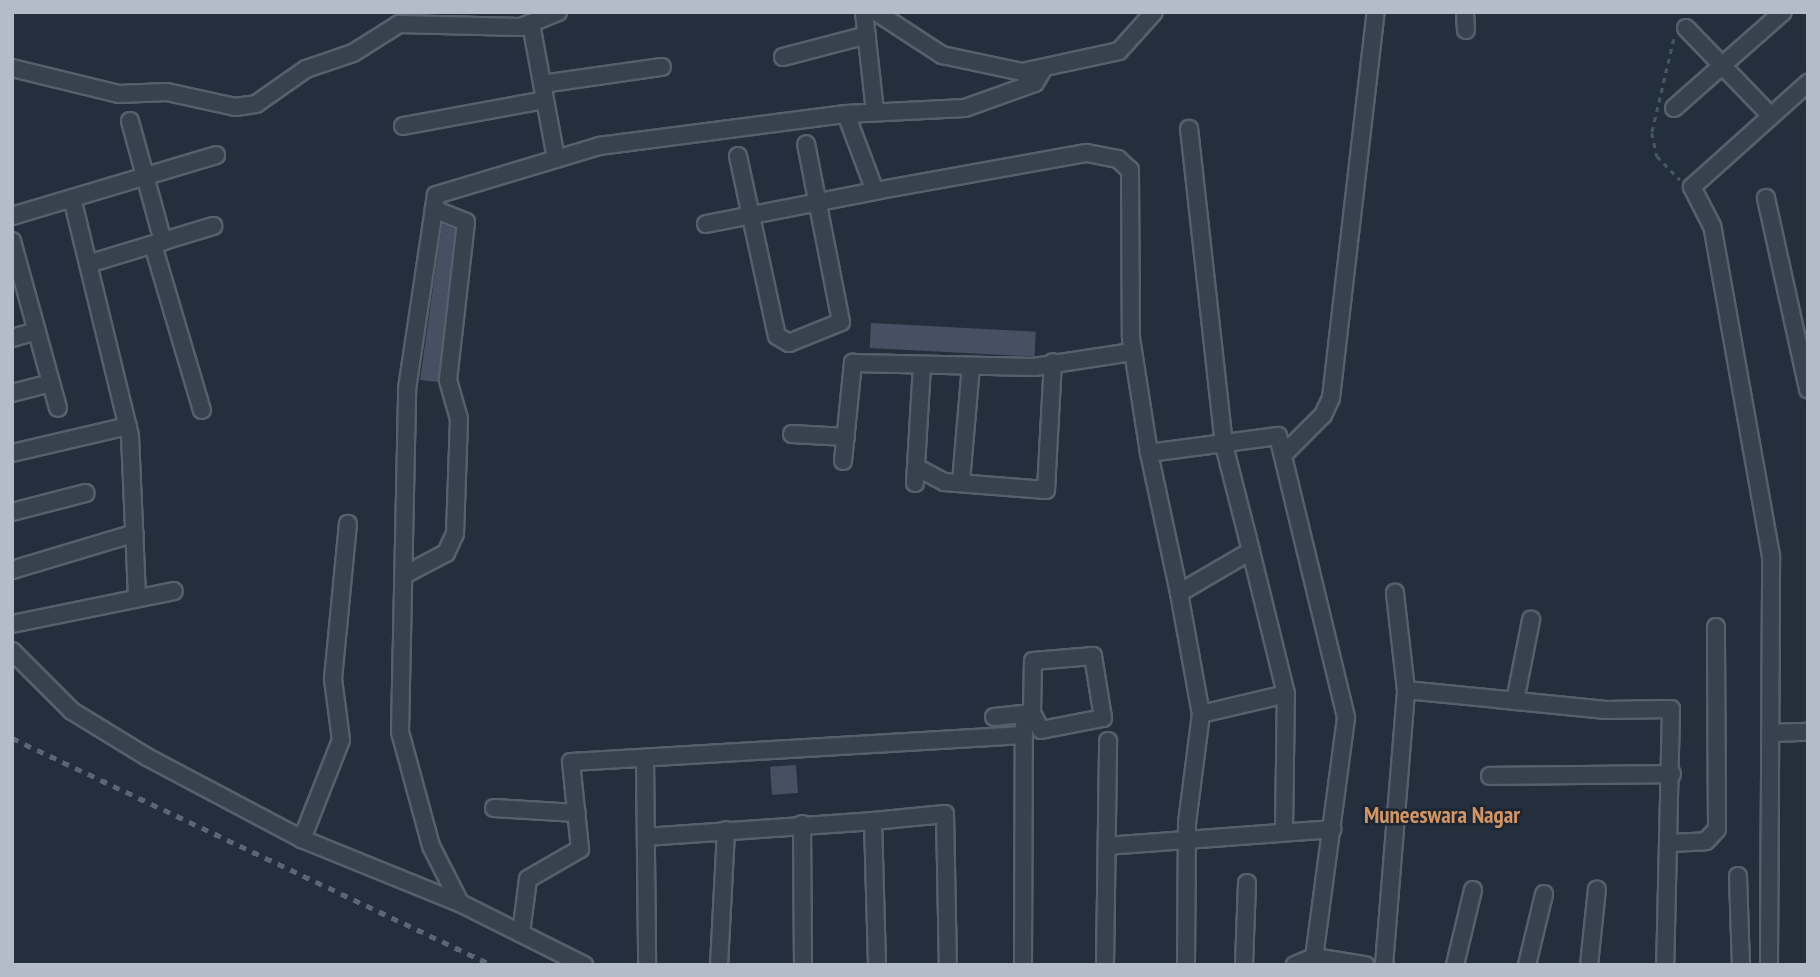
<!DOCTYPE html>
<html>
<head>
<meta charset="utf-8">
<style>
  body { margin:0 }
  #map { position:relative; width:1820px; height:977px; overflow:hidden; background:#242f3e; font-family:"PT Sans Narrow",sans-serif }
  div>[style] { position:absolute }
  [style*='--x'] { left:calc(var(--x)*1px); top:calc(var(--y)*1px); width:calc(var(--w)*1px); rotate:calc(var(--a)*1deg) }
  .building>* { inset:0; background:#455162; transform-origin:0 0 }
  .path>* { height:2.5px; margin-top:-1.25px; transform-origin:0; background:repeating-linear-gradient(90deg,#44595c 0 5px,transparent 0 10px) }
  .roads { filter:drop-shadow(2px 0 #565f6c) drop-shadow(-2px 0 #565f6c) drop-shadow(0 2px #565f6c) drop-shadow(0 -2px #565f6c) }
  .minor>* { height:16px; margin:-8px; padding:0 8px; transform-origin:8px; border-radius:8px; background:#38414e }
  .rail>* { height:4.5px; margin-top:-2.25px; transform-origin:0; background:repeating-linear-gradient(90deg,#5a6575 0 7px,transparent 0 14px) }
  span { translate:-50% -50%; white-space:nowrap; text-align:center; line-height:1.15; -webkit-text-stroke:5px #1d2633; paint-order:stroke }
  .neighbourhood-label { font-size:23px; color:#d59563; font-weight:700 }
  .frame { position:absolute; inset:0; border:14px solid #b4bcc9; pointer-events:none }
</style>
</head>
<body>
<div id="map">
  <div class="building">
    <div style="clip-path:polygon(442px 224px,455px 229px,438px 382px,420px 380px)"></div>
    <div style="left:871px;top:323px;width:165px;height:25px;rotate:3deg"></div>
    <div style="left:796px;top:765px;width:28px;height:26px;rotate:86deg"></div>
  </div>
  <div class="path">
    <div style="--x:1674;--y:39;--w:97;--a:103.2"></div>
    <div style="--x:1652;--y:133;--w:24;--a:78"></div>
    <div style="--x:1657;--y:156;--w:33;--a:46"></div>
  </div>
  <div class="roads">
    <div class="minor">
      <div style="--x:864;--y:12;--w:101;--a:83.7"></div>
      <div style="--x:876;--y:12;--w:79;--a:33.1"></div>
      <div style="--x:942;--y:55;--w:82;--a:12"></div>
      <div style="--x:1022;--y:72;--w:99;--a:-12.2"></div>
      <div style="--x:1119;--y:51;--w:52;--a:-48.1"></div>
      <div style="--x:1465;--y:12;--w:18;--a:87"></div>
      <div style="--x:531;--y:24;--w:137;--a:79.5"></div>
      <div style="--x:1686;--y:28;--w:122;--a:46"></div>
      <div style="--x:783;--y:57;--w:87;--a:-14.7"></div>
      <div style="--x:12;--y:68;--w:110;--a:13.7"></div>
      <div style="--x:119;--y:94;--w:48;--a:-2.4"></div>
      <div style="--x:167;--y:92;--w:70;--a:12.4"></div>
      <div style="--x:235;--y:107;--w:21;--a:-8"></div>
      <div style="--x:256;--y:104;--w:61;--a:-35"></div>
      <div style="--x:306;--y:69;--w:50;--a:-18.8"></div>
      <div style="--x:353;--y:53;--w:54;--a:-32.2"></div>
      <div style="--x:399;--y:24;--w:122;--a:1.4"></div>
      <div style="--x:521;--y:27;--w:40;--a:-22"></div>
      <div style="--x:542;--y:84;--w:121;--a:-8.1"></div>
      <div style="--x:1674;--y:108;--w:145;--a:-41.4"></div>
      <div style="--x:846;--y:114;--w:82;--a:69.4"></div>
      <div style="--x:875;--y:191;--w:215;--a:-10.2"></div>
      <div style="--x:1087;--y:153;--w:32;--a:11"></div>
      <div style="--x:1118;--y:159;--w:16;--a:43"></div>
      <div style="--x:1130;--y:170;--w:168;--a:89.7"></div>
      <div style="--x:1131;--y:338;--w:116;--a:81.1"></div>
      <div style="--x:1149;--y:453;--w:130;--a:-7.5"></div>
      <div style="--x:1278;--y:436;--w:290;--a:76.4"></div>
      <div style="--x:1346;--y:718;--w:241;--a:97.6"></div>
      <div style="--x:1314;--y:957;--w:52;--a:8.9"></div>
      <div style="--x:130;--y:121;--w:125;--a:74.7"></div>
      <div style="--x:403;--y:126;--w:144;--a:-10.4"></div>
      <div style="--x:738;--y:156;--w:184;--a:77.8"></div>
      <div style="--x:777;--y:336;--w:14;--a:30"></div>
      <div style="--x:789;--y:343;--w:56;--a:-22"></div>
      <div style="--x:841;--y:322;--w:181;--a:-101.1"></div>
      <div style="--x:72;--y:198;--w:245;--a:76.3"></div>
      <div style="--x:130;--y:436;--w:161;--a:87.5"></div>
      <div style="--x:1766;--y:198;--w:196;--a:77.6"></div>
      <div style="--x:12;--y:216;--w:213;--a:-16.6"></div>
      <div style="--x:706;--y:224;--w:172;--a:-11"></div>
      <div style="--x:12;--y:241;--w:173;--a:74.6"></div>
      <div style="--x:153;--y:245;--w:172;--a:73.5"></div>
      <div style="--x:88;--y:264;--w:131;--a:-16.9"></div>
      <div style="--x:12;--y:338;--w:25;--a:-16"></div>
      <div style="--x:12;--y:393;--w:40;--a:-14.4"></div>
      <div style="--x:792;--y:434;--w:54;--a:3.2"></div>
      <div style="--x:12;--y:453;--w:119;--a:-13.1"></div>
      <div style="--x:1149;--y:453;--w:143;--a:77.9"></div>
      <div style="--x:1283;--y:455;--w:57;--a:-45"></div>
      <div style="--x:1323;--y:415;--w:19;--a:-65"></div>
      <div style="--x:1331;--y:398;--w:389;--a:-83.4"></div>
      <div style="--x:843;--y:461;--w:99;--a:-84.2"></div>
      <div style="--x:853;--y:363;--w:181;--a:1.3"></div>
      <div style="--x:1034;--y:367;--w:99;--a:-8.7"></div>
      <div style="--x:916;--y:467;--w:32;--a:28"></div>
      <div style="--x:944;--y:482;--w:102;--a:4.5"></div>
      <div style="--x:1046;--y:490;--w:128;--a:-86.9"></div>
      <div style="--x:961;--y:482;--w:116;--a:-85.1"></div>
      <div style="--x:915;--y:483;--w:118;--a:-86.6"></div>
      <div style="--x:12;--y:512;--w:76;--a:-14.4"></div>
      <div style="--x:12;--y:570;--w:128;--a:-16.7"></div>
      <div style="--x:408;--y:573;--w:43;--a:-27.8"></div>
      <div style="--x:446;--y:553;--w:21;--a:-65"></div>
      <div style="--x:455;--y:534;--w:115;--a:-88"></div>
      <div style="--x:459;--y:419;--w:41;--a:-105.8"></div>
      <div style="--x:448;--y:380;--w:159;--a:-83.5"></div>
      <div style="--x:466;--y:222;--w:35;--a:-158"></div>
      <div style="--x:12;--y:624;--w:165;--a:-11.5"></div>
      <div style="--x:12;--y:651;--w:85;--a:45"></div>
      <div style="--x:72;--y:711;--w:88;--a:31.5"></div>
      <div style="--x:147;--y:757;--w:175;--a:27.9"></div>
      <div style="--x:302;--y:839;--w:170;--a:22.1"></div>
      <div style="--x:460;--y:903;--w:139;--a:26.6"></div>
      <div style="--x:1406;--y:690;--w:201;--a:5.7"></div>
      <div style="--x:1606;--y:710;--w:65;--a:-0.9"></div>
      <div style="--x:1671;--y:709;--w:256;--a:91.3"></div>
      <div style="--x:1515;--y:701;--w:83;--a:-78.8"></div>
      <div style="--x:1201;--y:714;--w:87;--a:-13.2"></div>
      <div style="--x:1286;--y:694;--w:147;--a:-103.8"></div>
      <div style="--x:994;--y:717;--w:38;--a:-6"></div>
      <div style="--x:1032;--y:713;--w:19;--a:62"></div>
      <div style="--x:1041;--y:730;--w:63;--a:-11"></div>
      <div style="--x:1103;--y:718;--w:63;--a:-99.2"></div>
      <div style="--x:1093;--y:656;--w:60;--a:175.2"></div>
      <div style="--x:1033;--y:661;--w:52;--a:91.1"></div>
      <div style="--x:1771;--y:733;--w:37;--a:-2"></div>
      <div style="--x:645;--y:758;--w:207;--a:89.4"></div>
      <div style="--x:1490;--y:776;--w:182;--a:-0.6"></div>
      <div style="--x:494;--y:808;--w:83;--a:3.4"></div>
      <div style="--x:873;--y:821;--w:72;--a:-5.6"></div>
      <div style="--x:945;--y:814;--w:151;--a:88.9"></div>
      <div style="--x:802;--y:824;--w:141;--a:89.6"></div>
      <div style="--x:1284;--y:832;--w:138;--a:-89.2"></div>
      <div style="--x:646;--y:837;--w:228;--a:-4"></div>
      <div style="--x:873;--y:821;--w:144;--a:88.4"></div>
      <div style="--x:302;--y:839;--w:106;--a:-68.5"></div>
      <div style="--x:341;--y:740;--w:62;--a:-97.5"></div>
      <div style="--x:333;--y:679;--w:156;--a:-84.5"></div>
      <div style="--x:1671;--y:843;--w:35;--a:-3"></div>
      <div style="--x:1706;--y:841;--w:16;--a:-47"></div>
      <div style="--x:1717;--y:829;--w:202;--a:-90.3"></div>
      <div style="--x:1107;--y:846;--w:226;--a:-4.3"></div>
      <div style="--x:1738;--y:876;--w:89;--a:88.1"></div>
      <div style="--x:460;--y:903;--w:64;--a:-117"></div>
      <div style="--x:431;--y:846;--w:118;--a:-105.2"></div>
      <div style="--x:400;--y:732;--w:343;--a:-88.8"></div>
      <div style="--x:407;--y:389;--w:196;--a:-81.5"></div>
      <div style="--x:436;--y:195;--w:170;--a:-16.7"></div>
      <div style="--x:599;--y:146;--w:249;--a:-7.4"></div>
      <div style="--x:846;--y:114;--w:119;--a:-2.9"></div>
      <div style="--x:965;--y:108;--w:74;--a:-19.7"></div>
      <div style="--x:1035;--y:83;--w:16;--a:-60"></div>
      <div style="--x:521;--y:933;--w:54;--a:-82.6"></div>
      <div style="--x:528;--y:879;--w:60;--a:-30"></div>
      <div style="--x:580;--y:849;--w:87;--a:-95.9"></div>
      <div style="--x:571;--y:762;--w:454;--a:-3.4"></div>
      <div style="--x:719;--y:965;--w:135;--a:-87"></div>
      <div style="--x:1023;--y:965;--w:239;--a:-89.8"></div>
      <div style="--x:1105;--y:965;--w:224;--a:-89.2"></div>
      <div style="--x:1186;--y:965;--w:142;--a:-89.6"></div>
      <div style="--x:1187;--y:823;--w:110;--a:-82.7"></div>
      <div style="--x:1201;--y:714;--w:123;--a:-100.3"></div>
      <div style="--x:1179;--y:593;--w:83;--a:-30.3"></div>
      <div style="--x:1251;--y:551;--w:109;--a:-104.3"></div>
      <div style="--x:1224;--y:445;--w:318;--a:-96.3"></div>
      <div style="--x:1244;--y:965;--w:82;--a:-87.9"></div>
      <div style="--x:1295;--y:965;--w:21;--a:-23"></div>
      <div style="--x:1384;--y:965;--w:276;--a:-85.4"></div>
      <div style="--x:1406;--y:690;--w:98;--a:-96.5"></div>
      <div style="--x:1455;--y:965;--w:77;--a:-76.5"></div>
      <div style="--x:1527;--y:965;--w:73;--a:-76.5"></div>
      <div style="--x:1589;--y:965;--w:76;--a:-84"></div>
      <div style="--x:1769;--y:965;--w:409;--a:-89.7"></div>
      <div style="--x:1771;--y:556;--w:335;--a:-100.1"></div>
      <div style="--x:1712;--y:226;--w:44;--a:-117.1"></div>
      <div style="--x:1692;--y:187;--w:156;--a:-41.9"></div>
    </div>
  </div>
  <div class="rail">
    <div style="--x:12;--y:738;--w:531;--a:25.31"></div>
  </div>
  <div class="neighbourhood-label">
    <span style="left:1442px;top:815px">Muneeswara Nagar</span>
  </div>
  <div class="frame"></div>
</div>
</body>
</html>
